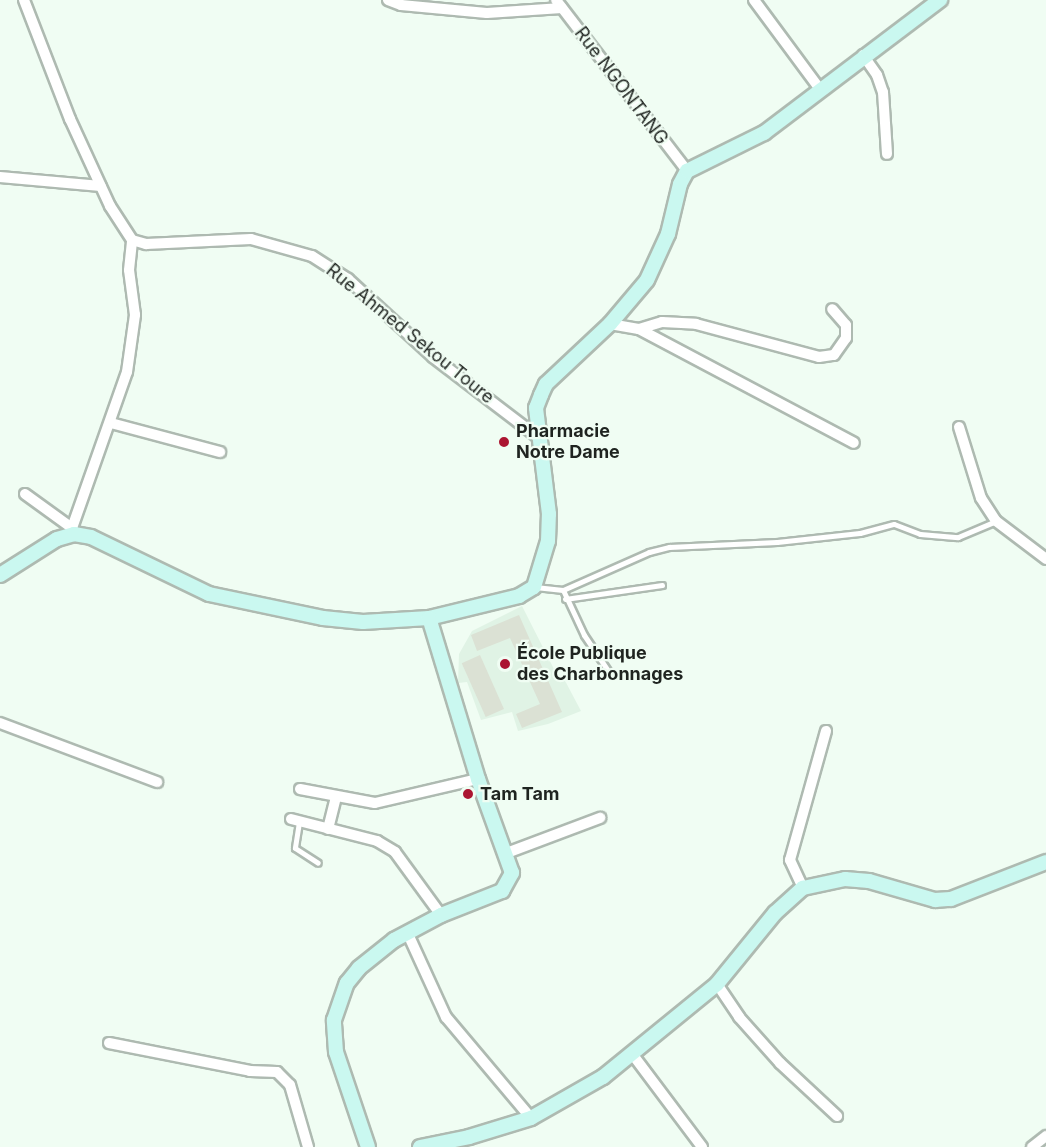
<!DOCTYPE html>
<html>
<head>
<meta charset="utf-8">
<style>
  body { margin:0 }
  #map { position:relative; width:1046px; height:1147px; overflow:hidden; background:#f0fdf3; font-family:Inter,sans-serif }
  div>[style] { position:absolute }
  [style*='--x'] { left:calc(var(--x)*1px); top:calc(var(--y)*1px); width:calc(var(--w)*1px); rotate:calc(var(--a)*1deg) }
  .built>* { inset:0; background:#e0f3e5 }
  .building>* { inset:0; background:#dbe1d4; transform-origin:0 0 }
  .roads { filter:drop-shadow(2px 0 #aebab1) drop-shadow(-2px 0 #aebab1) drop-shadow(0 2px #aebab1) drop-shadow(0 -2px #aebab1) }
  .lane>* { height:5px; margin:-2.5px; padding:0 2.5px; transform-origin:2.5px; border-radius:2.5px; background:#fff }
  .street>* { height:10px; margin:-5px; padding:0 5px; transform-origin:5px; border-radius:5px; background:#fff }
  .secondary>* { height:14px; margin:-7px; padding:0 7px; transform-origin:7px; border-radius:7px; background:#caf8f0 }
  .dots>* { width:16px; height:16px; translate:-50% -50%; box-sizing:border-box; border:3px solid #f0fdf3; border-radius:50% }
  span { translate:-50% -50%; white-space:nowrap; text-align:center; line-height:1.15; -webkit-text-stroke:4.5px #f0fdf3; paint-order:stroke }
  .street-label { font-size:18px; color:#1f2420 }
  .poi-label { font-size:18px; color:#1f2420; font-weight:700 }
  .left { translate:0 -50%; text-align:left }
</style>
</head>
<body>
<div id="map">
  <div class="built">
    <div style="clip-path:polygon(522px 606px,558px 677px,562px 675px,581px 711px,548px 724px,518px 731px,512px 712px,481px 720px,467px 682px,458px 683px,459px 654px,472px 631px)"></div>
  </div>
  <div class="building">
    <div style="clip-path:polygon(519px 615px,562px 712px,522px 728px,516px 714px,540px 704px,510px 638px,477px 651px,471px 635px)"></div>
    <div style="left:480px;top:655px;width:59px;height:20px;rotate:66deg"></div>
  </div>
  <div class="roads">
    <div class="lane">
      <div style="--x:535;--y:587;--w:28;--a:6"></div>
      <div style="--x:563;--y:590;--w:94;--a:-23.8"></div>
      <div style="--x:649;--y:552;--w:21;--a:-14"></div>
      <div style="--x:669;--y:547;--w:108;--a:-2.7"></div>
      <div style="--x:777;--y:542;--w:83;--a:-6.2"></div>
      <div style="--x:860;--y:533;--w:35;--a:-15"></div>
      <div style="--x:894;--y:524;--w:28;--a:21"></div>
      <div style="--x:920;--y:534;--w:38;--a:5"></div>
      <div style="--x:958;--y:537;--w:41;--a:-22.8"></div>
      <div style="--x:563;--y:590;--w:50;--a:65"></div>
      <div style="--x:584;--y:635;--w:45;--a:56"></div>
      <div style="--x:565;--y:599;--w:98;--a:-8.2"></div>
      <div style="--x:299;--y:822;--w:26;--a:99"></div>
      <div style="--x:295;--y:848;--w:27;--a:33"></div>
    </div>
    <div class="street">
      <div style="--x:24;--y:0;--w:128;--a:68.9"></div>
      <div style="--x:70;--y:119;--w:96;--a:65.3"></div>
      <div style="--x:110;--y:206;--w:40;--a:57.1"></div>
      <div style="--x:132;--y:240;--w:15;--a:16"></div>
      <div style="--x:146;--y:244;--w:105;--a:-2.7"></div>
      <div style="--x:251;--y:239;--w:63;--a:15.6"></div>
      <div style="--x:312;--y:256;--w:43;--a:32.6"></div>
      <div style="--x:348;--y:279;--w:115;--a:42.5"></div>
      <div style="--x:433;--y:357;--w:133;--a:37.4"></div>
      <div style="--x:388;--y:0;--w:14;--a:21"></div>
      <div style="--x:401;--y:5;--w:86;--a:5.3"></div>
      <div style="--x:487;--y:13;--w:75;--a:-3.8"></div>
      <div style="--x:556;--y:0;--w:215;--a:52.5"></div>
      <div style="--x:754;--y:0;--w:109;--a:53.5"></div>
      <div style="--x:863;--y:55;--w:24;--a:55"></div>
      <div style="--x:877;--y:75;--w:18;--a:71"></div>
      <div style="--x:883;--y:92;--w:62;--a:86.3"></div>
      <div style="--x:0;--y:177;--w:101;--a:5.1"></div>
      <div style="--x:610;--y:324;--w:29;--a:10"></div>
      <div style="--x:639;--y:329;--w:243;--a:27.9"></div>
      <div style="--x:639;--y:329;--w:24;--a:-17"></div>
      <div style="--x:662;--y:322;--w:34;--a:3"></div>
      <div style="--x:696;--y:324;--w:127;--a:15"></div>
      <div style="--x:819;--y:357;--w:15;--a:-8"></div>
      <div style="--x:834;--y:355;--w:21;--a:-55"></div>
      <div style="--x:846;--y:338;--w:13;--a:-90"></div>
      <div style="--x:846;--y:325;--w:21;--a:-131"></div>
      <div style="--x:111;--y:423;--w:113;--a:14.9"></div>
      <div style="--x:959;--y:427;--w:74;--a:72.8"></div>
      <div style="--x:981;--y:498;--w:27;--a:57"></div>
      <div style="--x:996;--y:521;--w:63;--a:37.2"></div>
      <div style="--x:25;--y:494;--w:58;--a:35.9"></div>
      <div style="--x:74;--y:534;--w:6;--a:-108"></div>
      <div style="--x:72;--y:528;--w:165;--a:-70.6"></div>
      <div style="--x:127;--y:372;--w:58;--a:-82"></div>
      <div style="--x:135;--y:315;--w:45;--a:-97.6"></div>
      <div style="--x:129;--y:270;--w:30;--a:-84"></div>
      <div style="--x:0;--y:723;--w:168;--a:20.6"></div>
      <div style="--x:300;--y:789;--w:76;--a:10.6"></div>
      <div style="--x:375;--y:803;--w:106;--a:-13.1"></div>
      <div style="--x:291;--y:819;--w:89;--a:14.3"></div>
      <div style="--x:377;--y:841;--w:21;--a:31"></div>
      <div style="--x:395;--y:852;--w:78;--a:53.9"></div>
      <div style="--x:328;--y:829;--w:33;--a:-76"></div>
      <div style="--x:504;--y:854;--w:103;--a:-20.6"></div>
      <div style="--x:803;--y:888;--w:31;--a:-115"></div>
      <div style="--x:790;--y:860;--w:134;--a:-74.4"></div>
      <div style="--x:407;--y:932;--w:94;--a:65.4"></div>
      <div style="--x:446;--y:1017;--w:132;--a:49.9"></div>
      <div style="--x:717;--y:984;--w:40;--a:56"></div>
      <div style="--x:739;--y:1017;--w:62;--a:48.3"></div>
      <div style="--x:780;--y:1063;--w:78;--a:42.9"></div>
      <div style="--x:109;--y:1043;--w:144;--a:11.2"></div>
      <div style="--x:250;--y:1071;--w:27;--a:2"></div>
      <div style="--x:277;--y:1072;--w:18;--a:45"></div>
      <div style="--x:290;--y:1085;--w:65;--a:73.8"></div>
      <div style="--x:633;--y:1055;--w:115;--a:53.1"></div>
      <div style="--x:1032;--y:1147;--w:18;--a:-38"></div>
    </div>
    <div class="secondary">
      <div style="--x:0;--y:575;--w:67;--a:-32.3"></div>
      <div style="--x:57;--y:539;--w:18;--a:-16"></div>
      <div style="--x:74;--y:534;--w:17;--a:10"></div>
      <div style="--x:91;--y:537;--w:131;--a:25.8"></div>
      <div style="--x:209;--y:594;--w:116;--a:11.9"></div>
      <div style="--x:323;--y:618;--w:40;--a:5.7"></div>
      <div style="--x:363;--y:622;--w:66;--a:-3.5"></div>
      <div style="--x:429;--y:618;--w:93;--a:-13.7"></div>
      <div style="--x:519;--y:596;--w:17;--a:-31"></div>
      <div style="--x:534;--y:587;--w:48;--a:-73.1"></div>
      <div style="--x:548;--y:541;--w:27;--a:-88"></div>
      <div style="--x:549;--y:514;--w:107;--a:-97"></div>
      <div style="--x:536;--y:408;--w:14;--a:-69"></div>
      <div style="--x:541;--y:395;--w:12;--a:-66"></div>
      <div style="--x:546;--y:384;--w:88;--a:-43.2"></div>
      <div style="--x:610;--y:324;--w:57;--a:-49.9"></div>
      <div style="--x:647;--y:280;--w:51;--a:-65.5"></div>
      <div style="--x:668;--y:234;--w:51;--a:-76.5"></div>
      <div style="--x:680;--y:184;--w:15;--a:-62"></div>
      <div style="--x:687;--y:171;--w:86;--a:-26.3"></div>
      <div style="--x:764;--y:133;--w:221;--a:-37.1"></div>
      <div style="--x:368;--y:1147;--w:100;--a:-108.6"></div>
      <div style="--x:336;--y:1052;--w:32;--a:-94"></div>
      <div style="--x:334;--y:1020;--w:39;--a:-71"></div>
      <div style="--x:347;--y:983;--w:19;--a:-51"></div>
      <div style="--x:359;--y:968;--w:45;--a:-38.7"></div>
      <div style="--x:394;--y:940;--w:53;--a:-28"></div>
      <div style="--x:441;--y:915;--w:66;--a:-21.5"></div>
      <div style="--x:502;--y:891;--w:21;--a:-61"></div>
      <div style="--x:512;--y:873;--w:100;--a:-109.9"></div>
      <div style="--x:478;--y:779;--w:168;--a:-106.9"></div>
      <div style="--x:420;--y:1147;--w:50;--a:-11.5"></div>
      <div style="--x:469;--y:1137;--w:65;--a:-17"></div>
      <div style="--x:531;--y:1118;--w:83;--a:-29.7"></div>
      <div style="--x:603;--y:1077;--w:147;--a:-39.2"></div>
      <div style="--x:717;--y:984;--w:92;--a:-50.8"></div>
      <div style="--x:775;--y:913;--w:38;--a:-42"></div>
      <div style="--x:803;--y:888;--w:43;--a:-12.1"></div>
      <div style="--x:845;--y:879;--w:24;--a:5"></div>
      <div style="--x:869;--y:881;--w:69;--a:16.1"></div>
      <div style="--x:935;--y:900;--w:16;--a:-4"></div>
      <div style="--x:951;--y:899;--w:102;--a:-21.3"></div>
    </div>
  </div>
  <div class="dots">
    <div style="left:504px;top:442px;background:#ab1531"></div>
    <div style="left:505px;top:664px;background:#ab1531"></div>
    <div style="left:468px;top:794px;background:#ab1531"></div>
  </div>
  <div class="street-label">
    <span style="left:621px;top:86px;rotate:53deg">Rue NGONTANG</span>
    <span style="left:410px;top:334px;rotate:39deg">Rue Ahmed Sekou Toure</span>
  </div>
  <div class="poi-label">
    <span class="left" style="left:516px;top:442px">Pharmacie<br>Notre Dame</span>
    <span class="left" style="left:517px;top:664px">École Publique<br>des Charbonnages</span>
    <span class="left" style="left:480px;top:794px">Tam Tam</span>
  </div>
</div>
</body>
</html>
